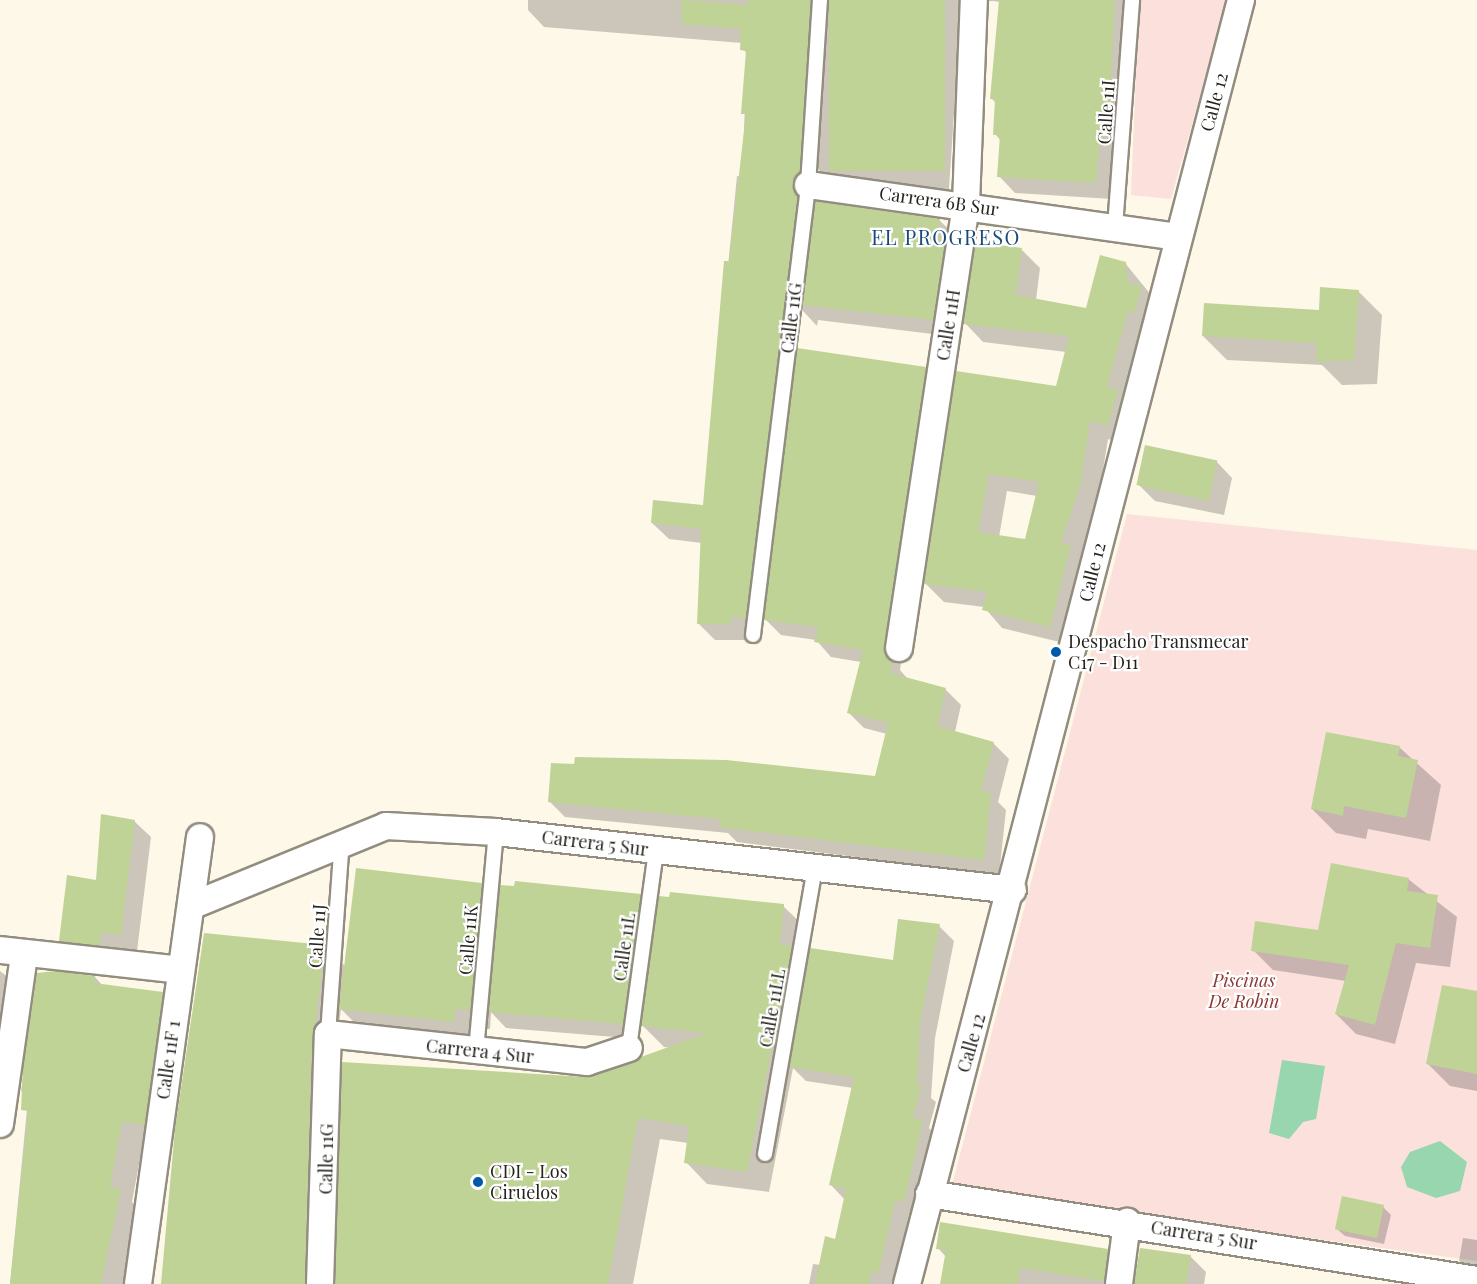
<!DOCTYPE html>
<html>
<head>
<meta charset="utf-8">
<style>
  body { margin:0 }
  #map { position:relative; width:1477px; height:1284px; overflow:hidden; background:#fef8e8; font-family:"Playfair Display",serif }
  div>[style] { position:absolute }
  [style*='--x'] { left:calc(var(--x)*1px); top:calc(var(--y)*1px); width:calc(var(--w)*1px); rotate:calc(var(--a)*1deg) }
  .green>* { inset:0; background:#fbe0dc }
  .water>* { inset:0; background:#97d6ae }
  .shadow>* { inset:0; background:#0003 }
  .building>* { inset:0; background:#bed395; transform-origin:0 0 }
  .roads { filter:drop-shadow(2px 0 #928d7f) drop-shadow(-2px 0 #928d7f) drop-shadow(0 2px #928d7f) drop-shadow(0 -2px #928d7f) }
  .service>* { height:14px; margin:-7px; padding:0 7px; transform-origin:7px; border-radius:7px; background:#fff }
  .minor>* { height:26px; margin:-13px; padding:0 13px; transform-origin:13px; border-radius:13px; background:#fff }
  .dots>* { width:16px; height:16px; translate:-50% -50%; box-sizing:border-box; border:3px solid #fff; border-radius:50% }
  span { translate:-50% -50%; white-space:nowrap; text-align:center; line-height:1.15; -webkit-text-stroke:4.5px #fff; paint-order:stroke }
  .street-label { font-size:18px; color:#26241e }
  .poi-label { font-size:18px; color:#26241e }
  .left { translate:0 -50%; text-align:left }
  .park-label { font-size:18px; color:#8a3632; font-style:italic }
  .neighbourhood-label { font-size:20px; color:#19487b; letter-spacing:1.5px }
</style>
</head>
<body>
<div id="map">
  <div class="green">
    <div style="clip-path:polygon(1139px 0,1227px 0,1171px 199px,1131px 195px)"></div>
    <div style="clip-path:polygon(1127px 514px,1477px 550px,1477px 1261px,951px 1189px)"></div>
  </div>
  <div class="water">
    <div style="clip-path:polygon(1282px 1060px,1325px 1066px,1316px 1119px,1303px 1122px,1289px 1139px,1269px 1133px)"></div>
    <div style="clip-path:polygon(1440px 1141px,1467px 1162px,1460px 1191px,1436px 1198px,1407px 1187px,1401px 1167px,1410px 1152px)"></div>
  </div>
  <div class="shadow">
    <div style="clip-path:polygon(528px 0,1139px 0,1112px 199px,1015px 193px,999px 176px,1001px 141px,995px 134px,997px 104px,991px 98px,1000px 2px,993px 1px,967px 3px,964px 40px,959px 39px,948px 203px,836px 187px,817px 168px,809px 201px,815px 216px,939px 220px,956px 236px,949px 336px,818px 320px,817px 326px,802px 310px,797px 350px,926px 368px,942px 384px,900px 670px,907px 678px,945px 689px,961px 705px,955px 732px,993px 743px,1009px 759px,998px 802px,1006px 810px,999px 875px,737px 842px,728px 833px,565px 817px,549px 801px,876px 778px,887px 734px,864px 728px,848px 712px,861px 662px,831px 657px,816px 640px,781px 635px,764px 618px,762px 634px,747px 632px,746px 640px,715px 640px,699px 624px,702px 543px,669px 539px,652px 523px,704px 506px,737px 176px,742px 177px,747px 56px,742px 43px,544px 27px,528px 10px)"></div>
    <div style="clip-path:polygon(evenodd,1022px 250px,1040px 268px,1036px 300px,1087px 310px,1125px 263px,1160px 306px,1126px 444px,1108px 439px,1098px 501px,1081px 557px,1089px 565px,1068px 644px,1002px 628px,984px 607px,944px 602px,925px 583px,957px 373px,1057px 387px,1067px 352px,983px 342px,965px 323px,1022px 250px,1007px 491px,1037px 496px,1026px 540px,999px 537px,1007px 491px)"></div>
    <div style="clip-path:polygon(1358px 291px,1382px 315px,1377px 384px,1342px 385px,1322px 365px,1227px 360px,1203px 336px,1320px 311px)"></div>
    <div style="clip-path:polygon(1216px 461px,1232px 478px,1224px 515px,1155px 501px,1138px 484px)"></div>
    <div style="clip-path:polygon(1399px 747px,1441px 785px,1430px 841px,1368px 829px,1366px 839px,1336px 833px,1312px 809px)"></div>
    <div style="clip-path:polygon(134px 821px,151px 837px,137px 951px,116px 949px,115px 961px,76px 957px,60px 941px)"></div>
    <div style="clip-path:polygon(1408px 879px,1457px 917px,1450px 967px,1416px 963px,1395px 1044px,1356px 1034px,1336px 1014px,1346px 981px,1273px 970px,1253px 950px,1319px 932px)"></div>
    <div style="clip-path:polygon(482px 884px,500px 902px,640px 896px,658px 913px,783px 906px,805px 927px,802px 958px,809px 964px,895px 962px,939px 926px,954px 941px,935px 1038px,931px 1098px,936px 1102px,929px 1128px,937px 1137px,919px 1216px,909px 1214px,894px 1284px,809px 1284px,813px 1264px,821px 1265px,836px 1240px,845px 1200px,831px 1185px,853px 1088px,806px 1081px,793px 1068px,769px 1192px,707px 1184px,686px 1162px,688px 1143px,660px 1139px,633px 1284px,337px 1284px,586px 1078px,674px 1048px,664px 1047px,641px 1024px,639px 1039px,506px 1028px,491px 1012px,490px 1029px,474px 1028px,472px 1041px,360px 1028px,341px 1009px,332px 1083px,327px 1284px,162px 1284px,325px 946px,346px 967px)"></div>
    <div style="clip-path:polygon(0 971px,28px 993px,0 1106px)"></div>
    <div style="clip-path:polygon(38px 975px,95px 977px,103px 986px,163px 993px,184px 1015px,166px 1146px,143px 1143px,132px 1202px,142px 1212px,127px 1284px,10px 1284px,28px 1099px,21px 1091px)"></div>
    <div style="clip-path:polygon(1477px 993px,1477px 1091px,1450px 1086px,1428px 1064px)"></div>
    <div style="clip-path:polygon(1383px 1207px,1391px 1215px,1384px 1244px,1345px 1236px,1337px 1229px)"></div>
    <div style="clip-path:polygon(1463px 1238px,1477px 1240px,1477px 1271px,1459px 1261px)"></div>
    <div style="clip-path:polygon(938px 1248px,1108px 1250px,1124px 1266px,1122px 1284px,941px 1284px,946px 1257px)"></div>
    <div style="clip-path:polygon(1190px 1256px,1206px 1272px,1204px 1284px,1134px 1284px)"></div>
  </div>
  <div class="building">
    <div style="clip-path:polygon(682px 0,748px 5px,748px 0,811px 0,800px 173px,793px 183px,798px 195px,746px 618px,731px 616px,730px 624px,697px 624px,701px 529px,651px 523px,653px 500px,703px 505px,724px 261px,729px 261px,746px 114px,741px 114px,746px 51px,740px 50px,741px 29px,681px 24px)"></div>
    <div style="left:829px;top:0;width:116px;height:171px"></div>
    <div style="clip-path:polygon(999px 0,1115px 0,1108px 137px,1100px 136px,1096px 183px,997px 177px,1000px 135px,993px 135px,995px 99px,990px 99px)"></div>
    <div style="clip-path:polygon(815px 201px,940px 219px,937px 238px,946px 239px,933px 320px,802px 305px,802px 312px)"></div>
    <div style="clip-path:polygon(evenodd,975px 242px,1022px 248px,1016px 295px,1086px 308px,1100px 255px,1126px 262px,1128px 283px,1142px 286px,1135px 313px,1128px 311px,1107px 387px,1118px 390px,1108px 426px,1090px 421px,1081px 482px,1061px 543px,1071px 545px,1050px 627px,982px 610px,987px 592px,924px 584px,956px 371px,1056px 386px,1069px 336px,963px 324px,975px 242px,989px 474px,1039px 482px,1025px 539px,978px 532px,989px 474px)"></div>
    <div style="clip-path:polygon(1320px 287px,1359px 290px,1354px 360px,1316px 362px,1317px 343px,1202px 336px,1204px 303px,1319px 310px)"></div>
    <div style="clip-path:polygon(797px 348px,926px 367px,885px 653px,892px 661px,890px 673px,946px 688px,937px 726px,994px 742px,981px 792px,991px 793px,984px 860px,719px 827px,720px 819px,548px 802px,551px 763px,574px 764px,575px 757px,726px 760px,875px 776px,888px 723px,847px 713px,863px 650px,814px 642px,818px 627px,764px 620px)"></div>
    <div style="left:1145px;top:445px;width:74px;height:41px;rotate:12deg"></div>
    <div style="clip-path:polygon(1326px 732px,1400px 746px,1398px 756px,1418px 760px,1406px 818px,1344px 806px,1343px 816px,1311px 809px)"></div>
    <div style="clip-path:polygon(101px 814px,135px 820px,121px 935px,101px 933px,99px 946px,59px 941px,67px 875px,96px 880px)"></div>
    <div style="clip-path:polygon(1331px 863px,1409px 878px,1407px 891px,1438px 895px,1430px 948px,1396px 943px,1375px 1025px,1335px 1014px,1349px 965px,1251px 951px,1255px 921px,1318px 930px)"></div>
    <div style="clip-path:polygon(356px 868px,482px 883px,471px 1010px,455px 1009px,454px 1022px,339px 1009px)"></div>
    <div style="clip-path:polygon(515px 881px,641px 894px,623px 1024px,489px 1012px,500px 885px,514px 886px)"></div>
    <div style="clip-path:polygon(670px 892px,784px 904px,780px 944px,792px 946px,747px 1172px,684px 1163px,689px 1126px,638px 1118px,608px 1284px,335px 1284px,342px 1062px,586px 1077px,707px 1033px,641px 1026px,659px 896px,669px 897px)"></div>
    <div style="clip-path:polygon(898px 919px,940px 924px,920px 1022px,917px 1085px,921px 1086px,913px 1118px,923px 1120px,904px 1202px,895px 1200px,879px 1272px,872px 1271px,869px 1284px,815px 1284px,825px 1236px,835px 1239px,846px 1189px,829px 1185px,854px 1077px,789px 1067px,810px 948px,893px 960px)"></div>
    <div style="clip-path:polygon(204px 933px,325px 945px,311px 1060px,305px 1284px,161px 1284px,175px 1129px)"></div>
    <div style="clip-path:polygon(55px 971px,95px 976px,94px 983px,163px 992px,145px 1125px,122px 1122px,110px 1187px,121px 1189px,101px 1284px,10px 1284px,28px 1111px,21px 1110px,23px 1069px,37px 973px)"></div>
    <div style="clip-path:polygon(1442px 985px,1477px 991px,1477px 1074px,1426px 1064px)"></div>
    <div style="left:1342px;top:1196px;width:43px;height:34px;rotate:12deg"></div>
    <div style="clip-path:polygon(940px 1222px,1108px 1249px,1104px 1281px,1020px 1268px,1018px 1284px,940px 1284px,946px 1250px,936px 1249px)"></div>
    <div style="clip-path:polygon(1140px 1248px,1191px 1255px,1186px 1284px,1134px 1284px)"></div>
  </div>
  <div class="roads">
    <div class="service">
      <div style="--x:1115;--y:227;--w:228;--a:-85.7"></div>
      <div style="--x:753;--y:635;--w:453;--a:-83"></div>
      <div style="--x:808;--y:185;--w:185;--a:-86.3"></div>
      <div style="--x:328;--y:1034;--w:195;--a:-85.9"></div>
      <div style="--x:629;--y:1048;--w:200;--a:-82.2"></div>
      <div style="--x:476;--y:1051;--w:220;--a:-84.8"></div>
      <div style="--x:765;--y:1154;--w:291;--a:-80.1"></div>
    </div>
    <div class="minor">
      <div style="--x:808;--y:185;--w:374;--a:8"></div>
      <div style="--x:899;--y:648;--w:449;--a:-81.4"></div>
      <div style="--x:966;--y:204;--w:204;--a:-87.8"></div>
      <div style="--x:191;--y:906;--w:211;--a:-22.3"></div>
      <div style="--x:386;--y:826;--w:110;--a:3.1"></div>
      <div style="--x:496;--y:832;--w:520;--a:6.4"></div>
      <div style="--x:0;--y:950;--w:181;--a:6.3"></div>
      <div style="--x:0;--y:1124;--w:171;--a:-81.9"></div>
      <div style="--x:929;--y:1194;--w:555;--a:8.92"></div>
      <div style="--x:138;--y:1284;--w:451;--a:-82.1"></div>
      <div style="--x:320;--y:1284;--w:250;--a:-88.2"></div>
      <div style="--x:328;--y:1034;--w:261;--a:6.2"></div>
      <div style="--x:587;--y:1062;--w:44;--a:-18.4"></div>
      <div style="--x:907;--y:1284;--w:1327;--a:-75.42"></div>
      <div style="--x:1119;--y:1284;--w:63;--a:-82.6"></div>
    </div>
  </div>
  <div class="dots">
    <div style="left:1056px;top:652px;background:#015aa7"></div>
    <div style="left:478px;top:1182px;background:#015aa7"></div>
  </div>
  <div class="street-label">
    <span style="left:1214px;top:102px;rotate:-75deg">Calle 12</span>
    <span style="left:1106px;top:112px;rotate:-86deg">Calle 11I</span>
    <span style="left:939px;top:201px;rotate:8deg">Carrera 6B Sur</span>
    <span style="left:791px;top:318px;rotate:-83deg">Calle 11G</span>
    <span style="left:948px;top:325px;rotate:-81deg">Calle 11H</span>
    <span style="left:1092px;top:572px;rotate:-76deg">Calle 12</span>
    <span style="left:595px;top:843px;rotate:7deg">Carrera 5 Sur</span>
    <span style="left:317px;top:936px;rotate:-86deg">Calle 11J</span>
    <span style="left:468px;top:940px;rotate:-85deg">Calle 11K</span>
    <span style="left:624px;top:947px;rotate:-82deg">Calle 11L</span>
    <span style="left:772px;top:1008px;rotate:-80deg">Calle 11LL</span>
    <span style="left:971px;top:1043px;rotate:-74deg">Calle 12</span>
    <span style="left:480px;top:1051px;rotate:6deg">Carrera 4 Sur</span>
    <span style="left:168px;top:1060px;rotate:-82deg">Calle 11F 1</span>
    <span style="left:326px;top:1159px;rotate:-89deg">Calle 11G</span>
    <span style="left:1204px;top:1235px;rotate:9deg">Carrera 5 Sur</span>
  </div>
  <div class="poi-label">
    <span class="left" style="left:1068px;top:652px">Despacho Transmecar<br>C17 - D11</span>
    <span class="left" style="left:490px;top:1182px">CDI - Los<br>Ciruelos</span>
  </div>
  <div class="park-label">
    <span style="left:1244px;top:991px">Piscinas<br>De Robin</span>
  </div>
  <div class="neighbourhood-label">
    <span style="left:946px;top:236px">EL PROGRESO</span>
  </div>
</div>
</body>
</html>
